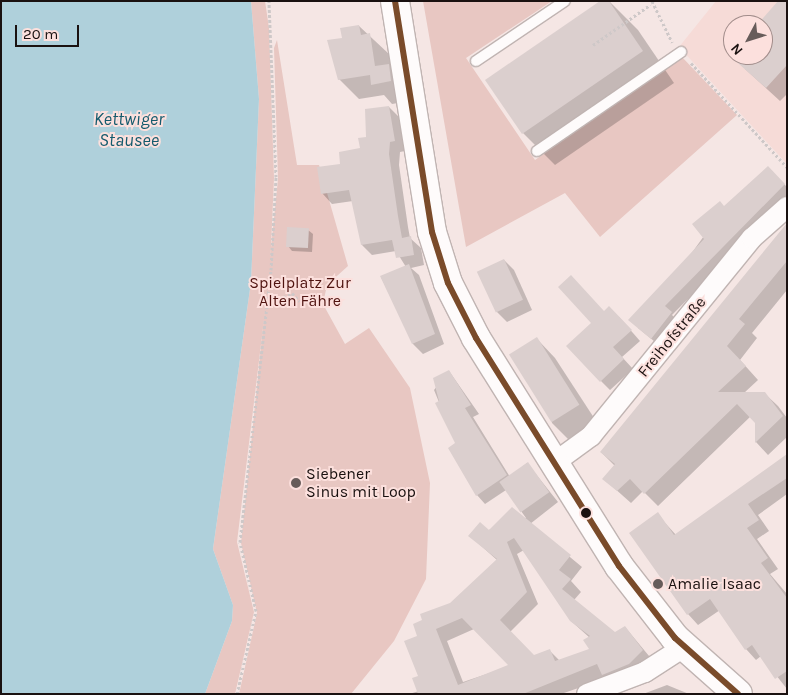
<!DOCTYPE html>
<html>
<head>
<meta charset="utf-8">
<style>
  body { margin:0 }
  #map { position:relative; width:788px; height:695px; overflow:hidden; background:#f5e6e4; font-family:Karla,sans-serif }
  div>[style] { position:absolute }
  [style*='--x'] { left:calc(var(--x)*1px); top:calc(var(--y)*1px); width:calc(var(--w)*1px); rotate:calc(var(--a)*1deg) }
  .built>* { inset:0; background:#f6dbd7 }
  .green>* { inset:0; background:#e8c7c2 }
  .water>* { inset:0; background:#afd0db }
  .shadow>* { inset:0; background:#0003 }
  .building>* { inset:0; background:#dbcfce; transform-origin:0 0 }
  .path>* { height:3px; margin-top:-1.5px; transform-origin:0; background:repeating-linear-gradient(90deg,#cec8c8 0 2.5px,transparent 0 5px) }
  .roads { filter:drop-shadow(1px 0 #c0b4b2) drop-shadow(-1px 0 #c0b4b2) drop-shadow(0 1px #c0b4b2) drop-shadow(0 -1px #c0b4b2) }
  .service>* { height:10px; margin:-5px; padding:0 5px; transform-origin:5px; border-radius:5px; background:#fefbfb }
  .minor>* { height:20px; margin:-10px; padding:0 10px; transform-origin:10px; border-radius:10px; background:#fefbfb }
  .secondary>* { height:28px; margin:-14px; padding:0 14px; transform-origin:14px; border-radius:14px; background:#fefbfb }
  .bus-1>* { height:6px; margin:-3px; padding:0 3px; transform-origin:3px; border-radius:3px; background:#7a4b2a }
  .dots>* { width:14px; height:14px; translate:-50% -50%; box-sizing:border-box; border:2px solid #fce0dd; border-radius:50% }
  span { translate:-50% -50%; white-space:nowrap; text-align:center; line-height:1.15; -webkit-text-stroke:4px #fce0dd; paint-order:stroke }
  .park-label { font-size:16px; color:#501411 }
  .street-label { font-size:16px; color:#1a1110 }
  .poi-label { font-size:16px; color:#1a1110 }
  .left { translate:0 -50%; text-align:left }
  .water-label { font-size:18px; color:#145a6d; font-style:italic }
  .frame { position:absolute; inset:0; border:2px solid #1a1110; pointer-events:none }
  .north { position:absolute; left:723px; top:15px; width:50px; height:50px; box-sizing:border-box; background:#fce0dd; border:1px solid #a28d8b; border-radius:50%; rotate:230deg; font-size:14px; font-weight:700; line-height:20px; text-align:center; color:#1a1110 }
  .north::after { content:''; display:block; margin:auto; width:18px; height:22px; background:#675c5a; clip-path:polygon(50% 0,100% 100%,50% 72%,0 100%) }
  .scale { position:absolute; left:15px; top:25px; width:64px; height:22px; box-sizing:border-box; border:2px solid #1a1110; border-top:0; padding-left:6px; font-size:15px; line-height:18px; white-space:nowrap; color:#1a1110; -webkit-text-stroke:4px #fce0dd; paint-order:stroke }
</style>
</head>
<body>
<div id="map">
  <div class="built">
    <div style="clip-path:polygon(evenodd,716px 1px,787px 1px,787px 164px,679px 47px,716px 1px,733px 25px,763px 25px,763px 55px,733px 55px,733px 25px)"></div>
  </div>
  <div class="green">
    <div style="clip-path:polygon(251px 1px,265px 1px,269px 28px,274px 178px,270px 270px,237px 542px,254px 612px,235px 694px,205px 694px,232px 621px,233px 605px,213px 549px,251px 282px,259px 99px)"></div>
    <div style="clip-path:polygon(423px 1px,552px 1px,466px 58px,535px 160px,682px 57px,737px 115px,600px 237px,565px 193px,466px 247px)"></div>
    <div style="clip-path:polygon(277px 40px,297px 165px,319px 165px,348px 266px,327px 285px,323px 304px,345px 344px,369px 328px,410px 388px,430px 483px,426px 579px,394px 641px,351px 694px,239px 694px,257px 613px,241px 543px,278px 179px,274px 48px)"></div>
  </div>
  <div class="water">
    <div style="clip-path:polygon(1px 1px,251px 1px,259px 99px,251px 282px,213px 549px,233px 605px,232px 621px,205px 694px,1px 694px)"></div>
  </div>
  <div class="shadow">
    <div style="clip-path:polygon(609px 1px,638px 30px,674px 83px,555px 165px,523px 133px,487px 80px)"></div>
    <div style="clip-path:polygon(787px 1px,787px 94px,780px 101px,745px 69px,763px 55px,763px 25px,759px 25px)"></div>
    <div style="clip-path:polygon(359px 26px,389px 54px,391px 68px,408px 85px,411px 101px,392px 104px,384px 95px,359px 99px,339px 79px,343px 39px)"></div>
    <div style="clip-path:polygon(389px 107px,399px 117px,405px 151px,400px 152px,399px 165px,408px 227px,410px 238px,421px 248px,424px 265px,411px 268px,419px 275px,444px 344px,423px 354px,413px 344px,381px 277px,406px 267px,396px 251px,372px 255px,362px 245px,353px 201px,332px 204px,322px 193px,342px 165px,362px 149px)"></div>
    <div style="clip-path:polygon(768px 168px,787px 187px,787px 199px,672px 315px,679px 322px,660px 346px,638px 328px,724px 208px)"></div>
    <div style="clip-path:polygon(787px 225px,787px 290px,752px 333px,757px 338px,740px 360px,758px 380px,744px 393px,764px 393px,778px 406px,787px 418px,787px 437px,768px 455px,756px 442px,757px 423px,751px 416px,658px 506px,643px 491px,631px 503px,604px 479px,615px 466px,601px 452px)"></div>
    <div style="clip-path:polygon(308px 230px,313px 234px,312px 252px,292px 251px,288px 246px)"></div>
    <div style="clip-path:polygon(504px 260px,514px 270px,532px 310px,507px 322px,497px 312px)"></div>
    <div style="clip-path:polygon(604px 312px,619px 317px,640px 341px,622px 357px,633px 369px,610px 390px,601px 381px,593px 323px)"></div>
    <div style="clip-path:polygon(537px 339px,555px 358px,598px 424px,570px 441px,552px 423px)"></div>
    <div style="clip-path:polygon(evenodd,449px 371px,479px 414px,473px 417px,510px 477px,527px 463px,558px 502px,530px 524px,582px 567px,571px 581px,581px 592px,574px 600px,615px 634px,625px 627px,654px 662px,561px 694px,409px 694px,419px 691px,419px 636px,497px 560px,470px 536px,526px 518px,506px 490px,485px 504px,477px 495px,434px 390px,449px 371px,524px 550px,571px 621px,590px 638px,591px 649px,560px 661px,549px 650px,534px 656px,510px 632px,538px 604px,517px 554px,524px 550px,449px 371px,474px 629px,511px 666px,463px 682px,447px 641px,474px 629px)"></div>
    <div style="clip-path:polygon(787px 457px,787px 494px,758px 515px,769px 531px,757px 539px,778px 569px,770px 574px,787px 594px,787px 689px,761px 656px,756px 660px,746px 649px,720px 610px,698px 625px,688px 614px,657px 514px,676px 535px)"></div>
    <div style="clip-path:polygon(667px 685px,689px 694px,643px 694px)"></div>
  </div>
  <div class="building">
    <div style="clip-path:polygon(600px 1px,609px 1px,643px 51px,522px 134px,485px 80px)"></div>
    <div style="clip-path:polygon(778px 1px,787px 1px,787px 65px,766px 88px,730px 56px,733px 52px,763px 55px,763px 25px,757px 25px)"></div>
    <div style="clip-path:polygon(359px 25px,361px 35px,370px 33px,375px 66px,389px 64px,391px 81px,371px 85px,370px 75px,338px 80px,327px 40px,342px 38px,340px 28px)"></div>
    <div style="clip-path:polygon(389px 106px,395px 141px,390px 142px,389px 154px,398px 216px,402px 238px,411px 236px,414px 255px,396px 258px,392px 240px,361px 245px,349px 190px,321px 194px,317px 167px,340px 164px,339px 152px,360px 148px,358px 138px,366px 137px,365px 109px)"></div>
    <div style="clip-path:polygon(768px 166px,785px 184px,665px 306px,672px 312px,651px 339px,628px 320px,704px 239px,692px 224px,720px 201px,724px 206px)"></div>
    <div style="clip-path:polygon(787px 223px,787px 261px,739px 319px,745px 324px,727px 346px,746px 366px,718px 392px,765px 392px,783px 416px,755px 443px,755px 423px,737px 404px,644px 494px,630px 479px,617px 491px,602px 479px,615px 464px,600px 452px)"></div>
    <div style="left:287px;top:227px;width:22px;height:20px;rotate:3deg"></div>
    <div style="left:504px;top:259px;width:45px;height:30px;rotate:65deg"></div>
    <div style="clip-path:polygon(409px 264px,435px 334px,412px 344px,380px 276px)"></div>
    <div style="clip-path:polygon(571px 275px,604px 311px,609px 306px,632px 330px,613px 347px,624px 359px,600px 382px,566px 346px,591px 323px,558px 287px)"></div>
    <div style="left:537px;top:337px;width:80px;height:33px;rotate:58deg"></div>
    <div style="clip-path:polygon(449px 370px,471px 405px,465px 408px,507px 475px,476px 496px,448px 448px,455px 443px,435px 403px,439px 401px,433px 378px)"></div>
    <div style="clip-path:polygon(787px 454px,787px 478px,748px 504px,759px 520px,747px 528px,768px 558px,761px 563px,787px 598px,787px 671px,775px 679px,752px 645px,745px 650px,710px 599px,687px 615px,629px 533px,658px 512px,674px 535px)"></div>
    <div style="left:528px;top:462px;width:37px;height:35px;rotate:55deg"></div>
    <div style="clip-path:polygon(evenodd,512px 507px,571px 555px,559px 570px,571px 579px,562px 589px,615px 632px,625px 626px,643px 650px,629px 664px,602px 675px,597px 664px,523px 694px,418px 694px,412px 678px,418px 676px,404px 641px,417px 636px,413px 624px,422px 620px,420px 614px,450px 603px,497px 559px,468px 536px,480px 522px,489px 530px,512px 507px,514px 538px,570px 621px,590px 636px,583px 640px,589px 649px,555px 661px,550px 649px,534px 655px,500px 620px,527px 592px,507px 542px,514px 538px,512px 507px,462px 618px,508px 665px,458px 685px,436px 629px,462px 618px)"></div>
  </div>
  <div class="path">
    <div style="--x:652;--y:1;--w:46;--a:64"></div>
    <div style="--x:593;--y:45;--w:70;--a:-35.1"></div>
    <div style="--x:691;--y:63;--w:142;--a:47.3"></div>
    <div style="--x:268;--y:296;--w:11;--a:15"></div>
    <div style="--x:279;--y:299;--w:14;--a:-25"></div>
    <div style="--x:292;--y:293;--w:11;--a:49"></div>
    <div style="--x:237;--y:694;--w:85;--a:-77.1"></div>
    <div style="--x:256;--y:611;--w:71;--a:-103.1"></div>
    <div style="--x:240;--y:542;--w:274;--a:-83.5"></div>
    <div style="--x:271;--y:270;--w:93;--a:-86.9"></div>
    <div style="--x:276;--y:177;--w:176;--a:-92.3"></div>
  </div>
  <div class="roads">
    <div class="service">
      <div style="--x:476;--y:61;--w:107;--a:-34"></div>
      <div style="--x:537;--y:151;--w:175;--a:-34.5"></div>
    </div>
    <div class="minor">
      <div style="--x:554;--y:463;--w:46;--a:-36.1"></div>
      <div style="--x:591;--y:436;--w:255;--a:-50.9"></div>
      <div style="--x:752;--y:238;--w:47;--a:-41.5"></div>
      <div style="--x:587;--y:694;--w:62;--a:-20.8"></div>
      <div style="--x:645;--y:672;--w:46;--a:-32.7"></div>
    </div>
    <div class="secondary">
      <div style="--x:395;--y:1;--w:234;--a:80.9"></div>
      <div style="--x:432;--y:232;--w:53;--a:72.6"></div>
      <div style="--x:448;--y:283;--w:62;--a:63"></div>
      <div style="--x:476;--y:338;--w:269;--a:57.9"></div>
      <div style="--x:619;--y:566;--w:91;--a:52.1"></div>
      <div style="--x:675;--y:638;--w:84;--a:41.6"></div>
    </div>
  </div>
  <div class="bus-1">
    <div style="--x:395;--y:1;--w:234;--a:80.9"></div>
    <div style="--x:432;--y:232;--w:53;--a:72.6"></div>
    <div style="--x:448;--y:283;--w:62;--a:63"></div>
    <div style="--x:476;--y:338;--w:269;--a:57.9"></div>
    <div style="--x:619;--y:566;--w:91;--a:52.1"></div>
    <div style="--x:675;--y:638;--w:84;--a:41.6"></div>
  </div>
  <div class="dots">
    <div style="left:296px;top:483px;background:#675c5a"></div>
    <div style="left:586px;top:513px;background:#1a1110"></div>
    <div style="left:658px;top:584px;background:#675c5a"></div>
  </div>
  <div class="park-label">
    <span style="left:300px;top:292px">Spielplatz Zur<br>Alten Fähre</span>
  </div>
  <div class="street-label">
    <span style="left:672px;top:337px;rotate:-51deg">Freihofstraße</span>
  </div>
  <div class="poi-label">
    <span class="left" style="left:306px;top:483px">Siebener<br>Sinus mit Loop</span>
    <span class="left" style="left:668px;top:584px">Amalie Isaac</span>
  </div>
  <div class="water-label">
    <span style="left:129px;top:130px">Kettwiger<br>Stausee</span>
  </div>
  <div class="frame"></div>
  <div class="north">N</div>
  <div class="scale">20 m</div>
</div>
</body>
</html>
